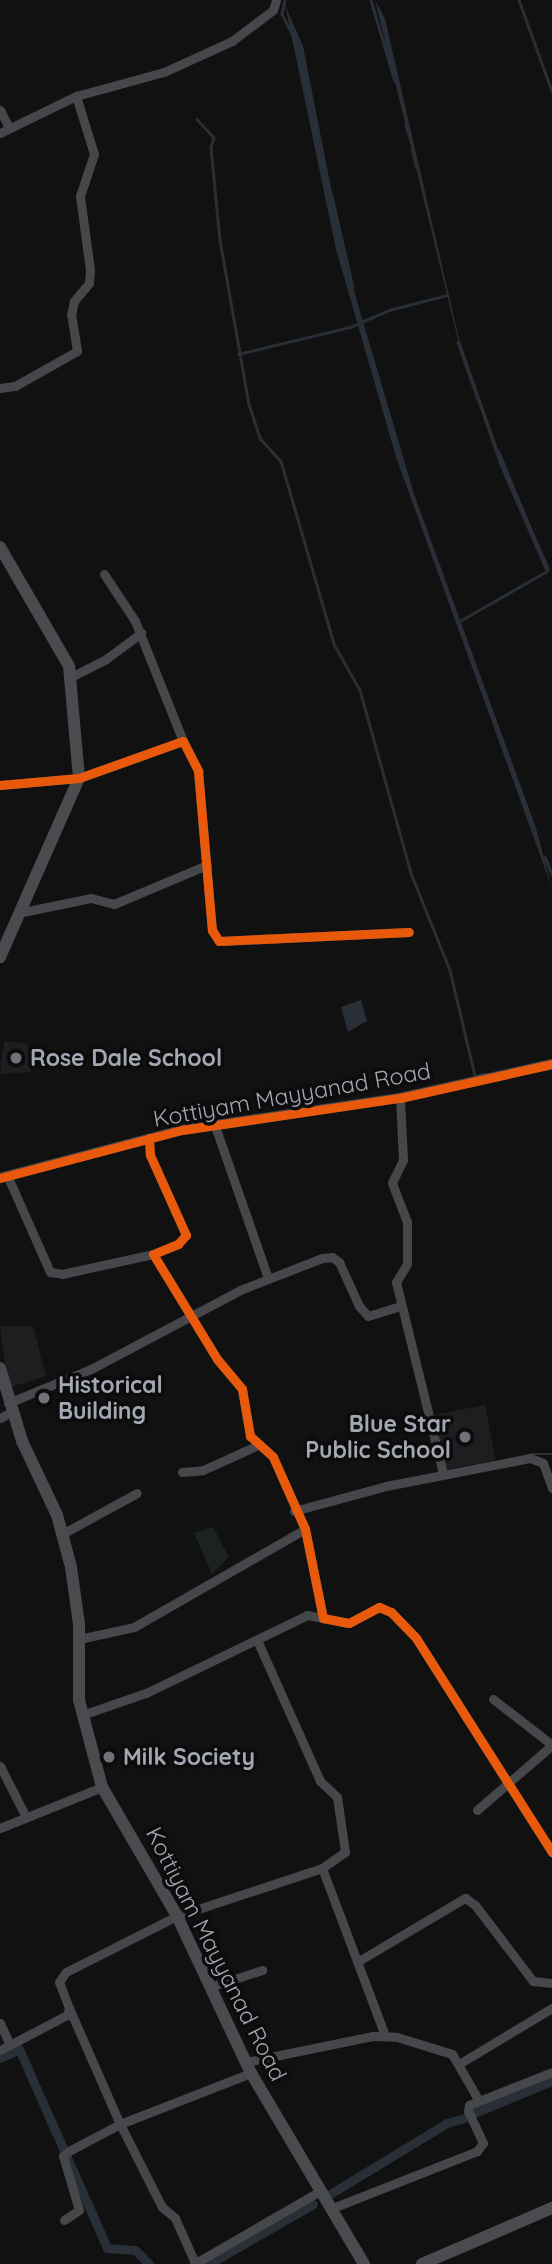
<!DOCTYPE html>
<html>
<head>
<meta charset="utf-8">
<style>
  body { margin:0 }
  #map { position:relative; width:552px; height:2264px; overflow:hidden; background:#111112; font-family:Quicksand,sans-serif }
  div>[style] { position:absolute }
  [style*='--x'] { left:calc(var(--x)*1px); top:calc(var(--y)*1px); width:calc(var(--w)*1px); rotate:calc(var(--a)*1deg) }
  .built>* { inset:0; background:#1e1e20; transform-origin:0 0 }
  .green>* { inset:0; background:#1c221d }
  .water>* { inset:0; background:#292f36 }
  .stream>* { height:2.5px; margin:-1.25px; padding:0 1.25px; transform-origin:1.25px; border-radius:1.25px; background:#292f36 }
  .canal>* { height:9px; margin:-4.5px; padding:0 4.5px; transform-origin:4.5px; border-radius:4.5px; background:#292f36 }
  .minor>* { height:9px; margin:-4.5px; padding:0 4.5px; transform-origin:4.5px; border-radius:4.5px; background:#46474a }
  .tertiary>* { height:10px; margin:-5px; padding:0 5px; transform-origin:5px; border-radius:5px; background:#46474a }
  .secondary>* { height:12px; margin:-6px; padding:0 6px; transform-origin:6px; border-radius:6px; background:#4a4b4e }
  .cycleway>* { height:9px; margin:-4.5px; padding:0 4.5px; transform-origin:4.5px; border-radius:4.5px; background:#e8590c }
  .dots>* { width:19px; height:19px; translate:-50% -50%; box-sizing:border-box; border:4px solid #0c0c0d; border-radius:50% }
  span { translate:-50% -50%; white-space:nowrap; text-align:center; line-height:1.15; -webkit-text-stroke:7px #0c0c0d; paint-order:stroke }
  .poi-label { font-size:23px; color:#a3a7b2; font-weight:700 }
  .left { translate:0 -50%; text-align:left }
  .right { translate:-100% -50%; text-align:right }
  .street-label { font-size:23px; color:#a3a7b2 }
</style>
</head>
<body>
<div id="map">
  <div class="built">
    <div style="clip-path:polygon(4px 1041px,28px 1044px,31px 1072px,0 1074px)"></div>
    <div style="clip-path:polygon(0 1326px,33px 1326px,46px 1376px,8px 1388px)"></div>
    <div style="left:485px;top:1405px;width:56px;height:53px;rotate:79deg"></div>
  </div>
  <div class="green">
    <div style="clip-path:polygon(213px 1527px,229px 1557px,212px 1574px,194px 1533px)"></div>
  </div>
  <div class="water">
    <div style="clip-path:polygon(375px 0,385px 19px,458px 335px,501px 458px,550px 569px,546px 572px,499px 464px,462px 356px)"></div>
    <div style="clip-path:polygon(285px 5px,303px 46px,346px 264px,414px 494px,536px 828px,552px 888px,396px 457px,336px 249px)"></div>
    <div style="clip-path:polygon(361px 1000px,367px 1021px,348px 1032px,341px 1007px)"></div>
  </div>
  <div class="stream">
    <div style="--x:285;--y:0;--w:14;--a:102"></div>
    <div style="--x:282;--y:14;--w:25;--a:63"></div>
    <div style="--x:371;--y:0;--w:84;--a:73.5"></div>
    <div style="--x:519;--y:0;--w:97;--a:70.1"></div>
    <div style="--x:197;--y:119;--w:25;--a:48"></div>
    <div style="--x:214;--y:138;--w:9;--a:108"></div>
    <div style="--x:211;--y:147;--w:93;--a:84.5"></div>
    <div style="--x:220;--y:240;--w:167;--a:80"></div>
    <div style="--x:249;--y:404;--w:36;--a:72"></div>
    <div style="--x:260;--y:438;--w:31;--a:48"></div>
    <div style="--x:281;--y:461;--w:191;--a:73.8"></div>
    <div style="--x:334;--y:644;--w:53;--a:60.5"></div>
    <div style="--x:360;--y:690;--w:190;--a:74.4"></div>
    <div style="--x:411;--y:873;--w:105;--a:68.1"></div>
    <div style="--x:450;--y:970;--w:109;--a:76.7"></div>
    <div style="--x:475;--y:1076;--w:9;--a:-13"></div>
    <div style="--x:406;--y:124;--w:15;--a:74"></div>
    <div style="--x:412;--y:148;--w:18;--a:77"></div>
    <div style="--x:331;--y:192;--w:98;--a:77"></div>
    <div style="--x:458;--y:342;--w:60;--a:70.7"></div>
    <div style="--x:238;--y:354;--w:115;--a:-13.6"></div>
    <div style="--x:350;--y:327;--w:43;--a:-23.6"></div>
    <div style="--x:389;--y:310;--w:60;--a:-14.5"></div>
    <div style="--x:498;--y:450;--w:81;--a:67.5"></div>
    <div style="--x:458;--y:622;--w:103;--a:-29.8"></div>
    <div style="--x:545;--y:857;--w:18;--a:68"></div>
    <div style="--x:531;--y:1454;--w:21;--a:0"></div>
  </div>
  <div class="canal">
    <div style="--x:0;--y:2058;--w:21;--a:-25"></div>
    <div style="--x:19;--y:2049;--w:218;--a:66.1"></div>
    <div style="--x:107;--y:2248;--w:28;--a:4"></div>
    <div style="--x:135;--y:2250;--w:20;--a:45"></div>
    <div style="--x:474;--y:2113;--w:84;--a:-22.3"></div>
    <div style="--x:330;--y:2194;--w:137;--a:-31.3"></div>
    <div style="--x:447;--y:2123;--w:18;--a:-16"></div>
    <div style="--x:209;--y:2264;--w:120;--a:-30"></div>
  </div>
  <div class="minor">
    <div style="--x:0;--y:110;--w:20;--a:63"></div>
    <div style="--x:0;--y:133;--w:85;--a:-26"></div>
    <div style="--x:76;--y:96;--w:91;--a:-15.3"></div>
    <div style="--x:164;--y:72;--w:75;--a:-24.5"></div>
    <div style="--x:232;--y:41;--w:51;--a:-37.1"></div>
    <div style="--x:273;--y:10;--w:10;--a:-73"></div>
    <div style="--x:0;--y:388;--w:15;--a:-8"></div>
    <div style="--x:15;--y:386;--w:71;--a:-29.4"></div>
    <div style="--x:77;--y:351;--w:36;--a:-99"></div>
    <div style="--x:71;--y:315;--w:14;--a:-78"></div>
    <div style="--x:74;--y:301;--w:23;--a:-50"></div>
    <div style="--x:89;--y:283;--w:13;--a:-86"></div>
    <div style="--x:90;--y:270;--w:75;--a:-97.7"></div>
    <div style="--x:80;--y:196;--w:44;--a:-71.6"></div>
    <div style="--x:94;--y:154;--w:61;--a:-107.2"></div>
    <div style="--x:104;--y:574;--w:56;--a:56.6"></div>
    <div style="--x:135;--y:621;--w:129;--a:68.2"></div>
    <div style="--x:71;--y:677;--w:39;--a:-27"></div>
    <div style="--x:106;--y:659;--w:44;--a:-36.6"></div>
    <div style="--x:0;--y:785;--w:79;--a:-5.1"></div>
    <div style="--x:79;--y:778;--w:110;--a:-19.6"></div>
    <div style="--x:183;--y:741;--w:34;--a:63"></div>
    <div style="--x:198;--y:771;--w:160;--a:85"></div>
    <div style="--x:212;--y:930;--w:13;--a:58"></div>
    <div style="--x:219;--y:941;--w:190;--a:-2.7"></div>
    <div style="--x:18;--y:913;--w:75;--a:-11.6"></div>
    <div style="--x:91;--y:898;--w:24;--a:15"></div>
    <div style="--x:114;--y:904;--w:101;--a:-22.8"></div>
    <div style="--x:400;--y:1098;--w:62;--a:87.2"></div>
    <div style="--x:403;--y:1160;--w:25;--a:116"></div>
    <div style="--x:392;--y:1183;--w:42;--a:69"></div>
    <div style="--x:407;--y:1222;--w:42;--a:90"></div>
    <div style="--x:407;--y:1264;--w:21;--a:121"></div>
    <div style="--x:396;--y:1282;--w:197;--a:76.2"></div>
    <div style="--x:215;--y:1126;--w:161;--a:70.8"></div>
    <div style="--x:149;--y:1138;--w:17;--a:87"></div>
    <div style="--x:150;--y:1155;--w:88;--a:65.8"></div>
    <div style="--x:186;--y:1235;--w:12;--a:132"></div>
    <div style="--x:178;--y:1244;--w:27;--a:158"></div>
    <div style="--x:153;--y:1254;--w:123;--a:58.6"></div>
    <div style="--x:217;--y:1359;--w:39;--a:50"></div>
    <div style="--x:242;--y:1389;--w:48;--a:80.3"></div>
    <div style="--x:250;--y:1436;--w:31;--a:42"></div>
    <div style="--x:273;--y:1457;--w:79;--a:66"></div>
    <div style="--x:305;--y:1529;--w:91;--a:78.6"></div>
    <div style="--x:323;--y:1618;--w:26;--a:11"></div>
    <div style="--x:349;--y:1623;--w:34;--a:-28"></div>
    <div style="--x:379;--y:1607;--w:13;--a:23"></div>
    <div style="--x:391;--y:1612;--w:36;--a:46"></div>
    <div style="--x:416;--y:1638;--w:254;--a:57.6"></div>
    <div style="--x:7;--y:1175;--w:106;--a:66.1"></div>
    <div style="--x:50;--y:1272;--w:12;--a:9"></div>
    <div style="--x:62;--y:1274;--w:93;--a:-12.4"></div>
    <div style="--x:8;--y:1403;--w:90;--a:-22.3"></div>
    <div style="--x:91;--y:1369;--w:169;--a:-27.9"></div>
    <div style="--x:240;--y:1290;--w:88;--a:-21.3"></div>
    <div style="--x:322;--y:1258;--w:10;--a:-6"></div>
    <div style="--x:332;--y:1257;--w:9;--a:36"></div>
    <div style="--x:339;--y:1262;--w:48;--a:65.6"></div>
    <div style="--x:359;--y:1306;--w:13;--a:48"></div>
    <div style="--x:368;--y:1316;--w:34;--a:-17"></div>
    <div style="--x:0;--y:1418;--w:13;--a:-29"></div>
    <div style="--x:182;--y:1472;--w:21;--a:-5"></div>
    <div style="--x:203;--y:1470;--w:60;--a:-24.4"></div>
    <div style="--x:294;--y:1511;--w:95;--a:-15.2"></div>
    <div style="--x:386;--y:1486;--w:147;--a:-11"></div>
    <div style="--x:530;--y:1458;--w:14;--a:21"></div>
    <div style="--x:543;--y:1463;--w:27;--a:70"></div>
    <div style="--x:62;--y:1534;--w:85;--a:-28.7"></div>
    <div style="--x:79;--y:1639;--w:56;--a:-12.3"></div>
    <div style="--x:134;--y:1627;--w:197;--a:-29.8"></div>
    <div style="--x:257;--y:1640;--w:154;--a:65.9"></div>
    <div style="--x:320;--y:1781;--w:23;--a:43"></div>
    <div style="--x:337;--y:1797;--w:56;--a:81.7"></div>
    <div style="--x:345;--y:1852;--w:28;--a:145"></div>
    <div style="--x:322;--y:1868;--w:179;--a:69.4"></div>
    <div style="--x:493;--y:1699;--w:75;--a:37.9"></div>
    <div style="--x:82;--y:1715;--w:68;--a:-19"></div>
    <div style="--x:146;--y:1693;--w:179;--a:-25.8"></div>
    <div style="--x:307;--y:1615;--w:16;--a:11"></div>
    <div style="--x:0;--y:1766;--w:57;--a:63"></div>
    <div style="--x:477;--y:1810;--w:99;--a:-40.9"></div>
    <div style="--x:0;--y:1828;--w:110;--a:-21.9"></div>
    <div style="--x:357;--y:1962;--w:126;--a:-30.7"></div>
    <div style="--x:465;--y:1898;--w:12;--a:35"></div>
    <div style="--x:475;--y:1905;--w:96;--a:52.7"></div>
    <div style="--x:533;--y:1981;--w:19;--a:6"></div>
    <div style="--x:210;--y:1987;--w:55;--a:-18.1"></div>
    <div style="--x:69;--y:2008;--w:127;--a:66.3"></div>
    <div style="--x:120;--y:2124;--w:93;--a:63.2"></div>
    <div style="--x:162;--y:2207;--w:17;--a:40"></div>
    <div style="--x:175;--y:2218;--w:49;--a:66"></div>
    <div style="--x:0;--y:2023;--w:24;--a:66"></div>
    <div style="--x:0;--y:2050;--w:76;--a:-27.6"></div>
    <div style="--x:67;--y:2015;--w:7;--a:-74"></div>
    <div style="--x:69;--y:2008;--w:28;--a:-111"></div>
    <div style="--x:59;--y:1982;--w:12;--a:-55"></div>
    <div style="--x:66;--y:1972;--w:124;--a:-26.8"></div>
    <div style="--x:177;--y:1916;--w:153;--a:-18.3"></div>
    <div style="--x:246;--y:2062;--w:130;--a:-11.6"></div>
    <div style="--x:373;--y:2036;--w:24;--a:2"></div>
    <div style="--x:397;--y:2037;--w:58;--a:17.2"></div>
    <div style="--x:452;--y:2054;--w:54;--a:60.1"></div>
    <div style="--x:459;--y:2064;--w:109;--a:-31.1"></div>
    <div style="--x:330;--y:2209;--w:158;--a:-21.5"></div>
    <div style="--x:477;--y:2151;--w:10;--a:-53"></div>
    <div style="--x:483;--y:2143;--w:35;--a:-115"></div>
    <div style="--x:468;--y:2111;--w:6;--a:-81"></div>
    <div style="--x:469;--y:2105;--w:89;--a:-21.7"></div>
    <div style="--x:64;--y:2220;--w:18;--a:-34"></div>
    <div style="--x:79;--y:2210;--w:56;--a:-106.5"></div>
    <div style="--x:63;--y:2156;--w:8;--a:-40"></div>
    <div style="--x:69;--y:2151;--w:58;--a:-27.9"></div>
    <div style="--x:120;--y:2124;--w:141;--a:-21.3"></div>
    <div style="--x:194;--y:2264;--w:146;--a:-30.1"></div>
  </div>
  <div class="tertiary">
    <div style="--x:0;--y:1178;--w:188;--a:-14.8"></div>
    <div style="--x:182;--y:1130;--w:220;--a:-8.4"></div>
    <div style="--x:400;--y:1098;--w:156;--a:-12.6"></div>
  </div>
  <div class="secondary">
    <div style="--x:0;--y:547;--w:138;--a:59.9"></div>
    <div style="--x:69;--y:666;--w:112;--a:84.9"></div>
    <div style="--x:79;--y:778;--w:196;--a:113.8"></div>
    <div style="--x:0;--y:1368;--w:76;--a:73.2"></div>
    <div style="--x:22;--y:1441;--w:82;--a:64.7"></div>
    <div style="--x:57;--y:1515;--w:54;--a:74.9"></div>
    <div style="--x:71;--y:1567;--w:58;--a:82"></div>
    <div style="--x:79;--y:1624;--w:76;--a:90"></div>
    <div style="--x:79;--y:1700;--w:90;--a:75.2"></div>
    <div style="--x:102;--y:1787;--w:149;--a:59.8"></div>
    <div style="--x:177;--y:1916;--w:174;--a:64.8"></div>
    <div style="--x:251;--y:2073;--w:222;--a:59.4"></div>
    <div style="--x:422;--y:2264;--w:142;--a:-23.3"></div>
  </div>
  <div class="cycleway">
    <div style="--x:0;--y:785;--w:79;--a:-5.1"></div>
    <div style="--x:79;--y:778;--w:110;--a:-19.6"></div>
    <div style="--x:183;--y:741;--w:34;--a:63"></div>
    <div style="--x:198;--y:771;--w:160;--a:85"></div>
    <div style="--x:212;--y:930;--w:13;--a:58"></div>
    <div style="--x:219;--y:941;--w:190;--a:-2.7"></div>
    <div style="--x:149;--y:1138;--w:17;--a:87"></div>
    <div style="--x:150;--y:1155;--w:88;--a:65.8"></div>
    <div style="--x:186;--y:1235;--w:12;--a:132"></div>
    <div style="--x:178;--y:1244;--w:27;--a:158"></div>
    <div style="--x:153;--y:1254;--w:123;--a:58.6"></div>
    <div style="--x:217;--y:1359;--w:39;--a:50"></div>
    <div style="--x:242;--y:1389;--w:48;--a:80.3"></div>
    <div style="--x:250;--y:1436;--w:31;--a:42"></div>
    <div style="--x:273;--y:1457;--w:79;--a:66"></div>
    <div style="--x:305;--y:1529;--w:91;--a:78.6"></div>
    <div style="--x:323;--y:1618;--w:26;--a:11"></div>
    <div style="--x:349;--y:1623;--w:34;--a:-28"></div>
    <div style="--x:379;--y:1607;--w:13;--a:23"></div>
    <div style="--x:391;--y:1612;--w:36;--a:46"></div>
    <div style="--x:416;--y:1638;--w:254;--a:57.6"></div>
    <div style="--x:0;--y:1178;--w:188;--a:-14.8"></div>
    <div style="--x:182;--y:1130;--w:220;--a:-8.4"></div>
    <div style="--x:400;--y:1098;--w:156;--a:-12.6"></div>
  </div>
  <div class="dots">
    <div style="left:16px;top:1058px;background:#70727a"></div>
    <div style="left:44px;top:1398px;background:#70727a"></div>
    <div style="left:465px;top:1437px;background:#70727a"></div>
    <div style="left:109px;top:1757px;background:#70727a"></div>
  </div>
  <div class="poi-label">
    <span class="left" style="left:30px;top:1058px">Rose Dale School</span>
    <span class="left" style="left:58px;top:1398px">Historical<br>Building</span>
    <span class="right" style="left:451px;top:1437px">Blue Star<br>Public School</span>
    <span class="left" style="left:123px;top:1757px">Milk Society</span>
  </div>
  <div class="street-label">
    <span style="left:292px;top:1095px;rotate:-10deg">Kottiyam Mayyanad Road</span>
    <span style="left:216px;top:1954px;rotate:63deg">Kottiyam Mayyanad Road</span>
  </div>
</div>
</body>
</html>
